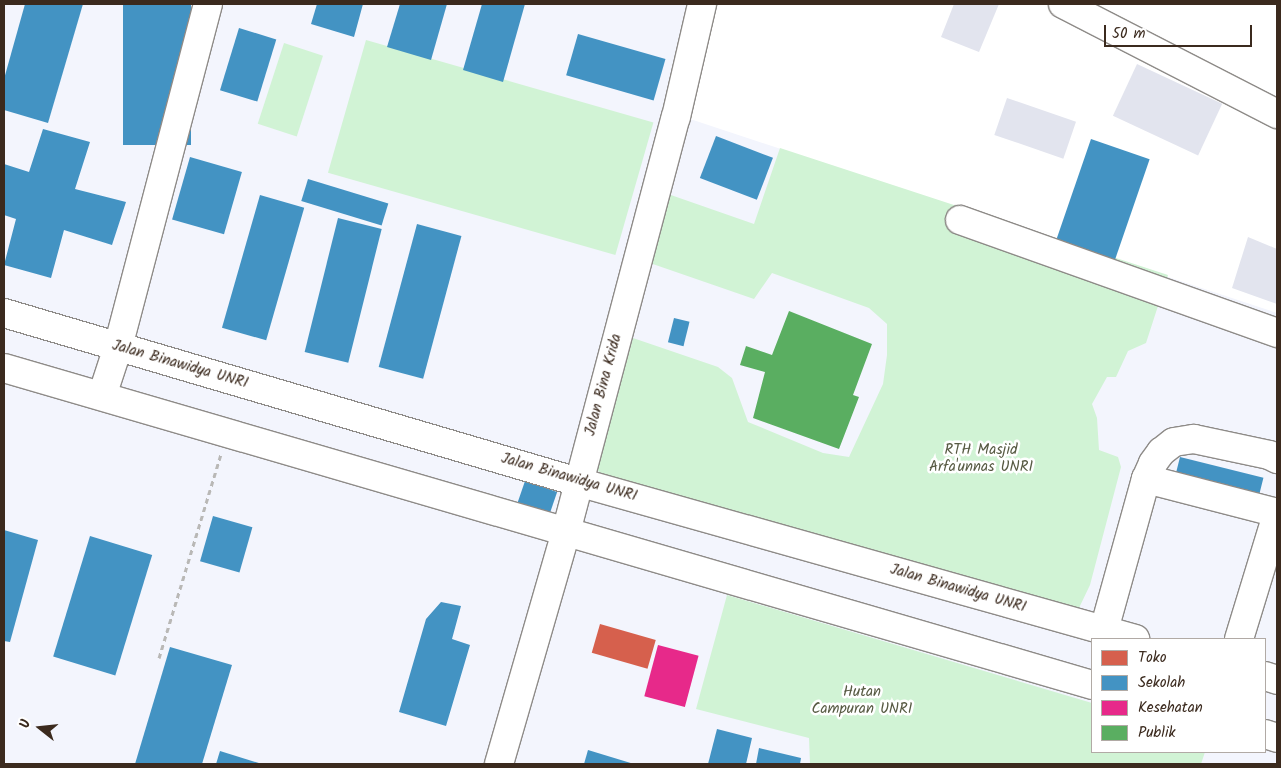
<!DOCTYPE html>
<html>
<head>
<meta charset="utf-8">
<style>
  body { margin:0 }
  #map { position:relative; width:1281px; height:768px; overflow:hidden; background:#fff; font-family:Kalam,sans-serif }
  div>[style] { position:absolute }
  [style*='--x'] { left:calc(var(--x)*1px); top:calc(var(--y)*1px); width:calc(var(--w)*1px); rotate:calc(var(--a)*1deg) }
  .built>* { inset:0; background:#f3f5fd }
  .green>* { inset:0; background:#d1f3d5; transform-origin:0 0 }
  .shops>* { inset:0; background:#d6604d; transform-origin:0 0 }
  .schools>* { inset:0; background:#4393c3; transform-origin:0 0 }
  .health>* { inset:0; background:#e7298a; transform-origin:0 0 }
  .public>* { inset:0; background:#5aae61 }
  .building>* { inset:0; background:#e2e4ee; transform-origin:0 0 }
  .path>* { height:3px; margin-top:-1.5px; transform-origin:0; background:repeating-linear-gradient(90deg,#b9b8b6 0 5px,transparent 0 9px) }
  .roads { filter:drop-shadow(1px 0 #8e8b88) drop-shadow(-1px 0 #8e8b88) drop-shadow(0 1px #8e8b88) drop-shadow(0 -1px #8e8b88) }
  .minor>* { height:28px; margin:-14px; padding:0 14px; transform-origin:14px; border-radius:14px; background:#fff }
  span { translate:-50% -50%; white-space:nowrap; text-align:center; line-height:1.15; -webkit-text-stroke:5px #fff; paint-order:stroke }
  .street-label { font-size:15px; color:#3b2a1e }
  .park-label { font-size:15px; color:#575a43 }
  .frame { position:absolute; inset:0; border:5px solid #3b2a1e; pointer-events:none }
  .legend { position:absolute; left:1091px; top:638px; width:175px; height:115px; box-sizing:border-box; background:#fff; border:1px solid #b1aaa5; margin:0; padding:6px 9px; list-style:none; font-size:15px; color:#3b2a1e }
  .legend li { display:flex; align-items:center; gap:10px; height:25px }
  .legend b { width:25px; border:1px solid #b1aaa5 }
  .north { position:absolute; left:15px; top:703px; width:50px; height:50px; -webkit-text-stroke:4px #fff; paint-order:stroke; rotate:286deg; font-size:14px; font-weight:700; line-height:20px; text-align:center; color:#3b2a1e }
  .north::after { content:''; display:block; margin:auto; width:18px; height:22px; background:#3b2a1e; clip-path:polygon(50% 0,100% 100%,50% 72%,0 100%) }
  .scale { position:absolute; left:1104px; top:25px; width:148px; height:22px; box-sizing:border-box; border:2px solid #3b2a1e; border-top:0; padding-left:6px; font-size:15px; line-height:18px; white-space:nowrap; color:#3b2a1e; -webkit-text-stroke:4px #fff; paint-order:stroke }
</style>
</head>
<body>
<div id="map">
  <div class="built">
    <div style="clip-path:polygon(evenodd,4px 4px,696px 4px,666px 111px,1277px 313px,1277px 764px,4px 764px,4px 4px,1092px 639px,1265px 639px,1265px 752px,1092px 752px,1092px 639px)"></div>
  </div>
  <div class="green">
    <div style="left:366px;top:40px;width:299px;height:138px;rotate:16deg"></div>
    <div style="left:284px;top:43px;width:41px;height:85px;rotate:18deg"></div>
    <div style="clip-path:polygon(780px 148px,1168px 275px,1146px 343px,1128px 351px,1116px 377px,1107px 377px,1092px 404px,1097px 418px,1099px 450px,1118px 457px,1121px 467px,1090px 585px,1078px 610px,608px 479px,596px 469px,633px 338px,718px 367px,732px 378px,748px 422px,823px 453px,849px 457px,883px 384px,887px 355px,887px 324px,869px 308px,772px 273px,754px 299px,647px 262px,668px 194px,754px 224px)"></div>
    <div style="clip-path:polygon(727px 595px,1092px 703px,1092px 752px,1205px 752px,1201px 764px,810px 764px,809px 738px,696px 709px)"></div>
  </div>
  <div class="shops">
    <div style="left:600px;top:624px;width:58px;height:30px;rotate:16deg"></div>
  </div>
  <div class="schools">
    <div style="clip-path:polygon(25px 4px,83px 4px,48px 123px,4px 110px,4px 79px)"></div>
    <div style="left:123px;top:4px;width:68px;height:141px"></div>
    <div style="clip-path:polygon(317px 4px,363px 4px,354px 37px,311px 24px)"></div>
    <div style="clip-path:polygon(400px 4px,447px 4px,431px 60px,387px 47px)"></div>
    <div style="clip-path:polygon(482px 4px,525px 4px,503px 82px,463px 70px)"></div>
    <div style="left:239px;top:28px;width:39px;height:65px;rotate:17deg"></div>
    <div style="left:578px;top:34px;width:91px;height:43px;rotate:16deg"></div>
    <div style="clip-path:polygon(43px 129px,90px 142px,75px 189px,126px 202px,112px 245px,64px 230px,51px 278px,4px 265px,16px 219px,4px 215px,4px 164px,29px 172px)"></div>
    <div style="left:716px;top:136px;width:61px;height:45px;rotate:21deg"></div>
    <div style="left:1091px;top:139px;width:62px;height:115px;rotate:19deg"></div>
    <div style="left:190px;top:157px;width:54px;height:65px;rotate:16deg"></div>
    <div style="left:308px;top:179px;width:84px;height:23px;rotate:17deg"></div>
    <div style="left:260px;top:195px;width:46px;height:138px;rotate:16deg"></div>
    <div style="left:338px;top:218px;width:45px;height:138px;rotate:14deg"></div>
    <div style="left:417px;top:224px;width:46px;height:148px;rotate:15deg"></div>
    <div style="left:674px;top:318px;width:16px;height:25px;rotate:14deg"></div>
    <div style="left:1180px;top:457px;width:86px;height:17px;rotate:14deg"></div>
    <div style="left:525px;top:481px;width:34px;height:29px;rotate:19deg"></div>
    <div style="left:213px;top:516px;width:41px;height:47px;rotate:16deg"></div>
    <div style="clip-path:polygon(4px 530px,38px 540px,10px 642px,4px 641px)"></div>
    <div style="left:90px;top:536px;width:65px;height:126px;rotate:17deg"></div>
    <div style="clip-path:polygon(441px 602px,461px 606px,452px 639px,470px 645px,446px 726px,399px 712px,426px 619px)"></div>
    <div style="clip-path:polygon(170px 647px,232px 665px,202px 764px,135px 764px)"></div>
    <div style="clip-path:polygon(717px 729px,752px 738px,746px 764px,708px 764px)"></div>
    <div style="clip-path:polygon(759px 748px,801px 758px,800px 764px,756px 764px)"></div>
    <div style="clip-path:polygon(588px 750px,634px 764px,584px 764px)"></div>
    <div style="clip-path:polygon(220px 751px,262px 764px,216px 764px)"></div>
  </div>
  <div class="health">
    <div style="left:658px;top:645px;width:42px;height:53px;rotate:15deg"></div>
  </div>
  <div class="public">
    <div style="clip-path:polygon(789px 311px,872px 344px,853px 395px,859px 397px,839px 449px,753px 418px,765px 372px,740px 365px,746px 346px,772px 355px)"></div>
  </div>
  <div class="building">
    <div style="clip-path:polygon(954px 4px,999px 4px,979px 52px,941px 37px)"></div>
    <div style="left:1137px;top:64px;width:94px;height:57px;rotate:25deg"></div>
    <div style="left:1007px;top:98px;width:73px;height:39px;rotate:19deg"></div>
    <div style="clip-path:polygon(1248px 237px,1277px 249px,1277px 304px,1232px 288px)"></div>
  </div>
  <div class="path">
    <div style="--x:159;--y:658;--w:213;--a:-73.1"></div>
  </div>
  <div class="roads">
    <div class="minor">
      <div style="--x:1063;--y:4;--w:241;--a:27.2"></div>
      <div style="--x:960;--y:220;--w:337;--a:19.6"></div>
      <div style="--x:4;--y:313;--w:598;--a:16.41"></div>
      <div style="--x:578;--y:482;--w:579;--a:15.74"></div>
      <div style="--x:4;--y:368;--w:1133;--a:16.24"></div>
      <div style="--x:102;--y:396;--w:52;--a:-71.9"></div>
      <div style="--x:118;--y:347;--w:355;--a:-75.3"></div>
      <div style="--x:1146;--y:479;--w:135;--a:14.5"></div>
      <div style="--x:1104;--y:630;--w:157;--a:-74.5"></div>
      <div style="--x:1146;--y:479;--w:17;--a:-66"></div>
      <div style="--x:1153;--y:463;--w:14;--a:-54"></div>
      <div style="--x:1161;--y:452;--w:16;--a:-38"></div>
      <div style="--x:1174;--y:442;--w:20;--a:-9"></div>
      <div style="--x:1194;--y:439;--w:77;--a:12"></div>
      <div style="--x:1269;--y:455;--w:9;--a:27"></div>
      <div style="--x:1239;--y:639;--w:130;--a:-73"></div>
      <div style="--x:1265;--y:676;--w:13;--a:18"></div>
      <div style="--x:1265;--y:734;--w:13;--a:18"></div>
      <div style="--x:499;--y:764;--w:241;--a:-73.9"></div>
      <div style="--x:566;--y:532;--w:429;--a:-75.2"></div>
      <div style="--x:676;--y:117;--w:116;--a:-77"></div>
    </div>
  </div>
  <div class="street-label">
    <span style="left:180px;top:365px;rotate:16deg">Jalan Binawidya UNRI</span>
    <span style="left:604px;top:385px;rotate:-75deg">Jalan Bina Krida</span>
    <span style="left:569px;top:478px;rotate:16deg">Jalan Binawidya UNRI</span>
    <span style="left:958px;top:589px;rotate:16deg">Jalan Binawidya UNRI</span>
  </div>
  <div class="park-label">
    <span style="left:981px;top:459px">RTH Masjid<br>Arfa'unnas UNRI</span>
    <span style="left:862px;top:701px">Hutan<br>Campuran UNRI</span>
  </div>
  <div class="frame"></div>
  <ul class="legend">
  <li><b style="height:14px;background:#d6604d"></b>Toko</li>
  <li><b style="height:14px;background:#4393c3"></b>Sekolah</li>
  <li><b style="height:14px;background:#e7298a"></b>Kesehatan</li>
  <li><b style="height:14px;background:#5aae61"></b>Publik</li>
  </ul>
  <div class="north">U</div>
  <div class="scale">50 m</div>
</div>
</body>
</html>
